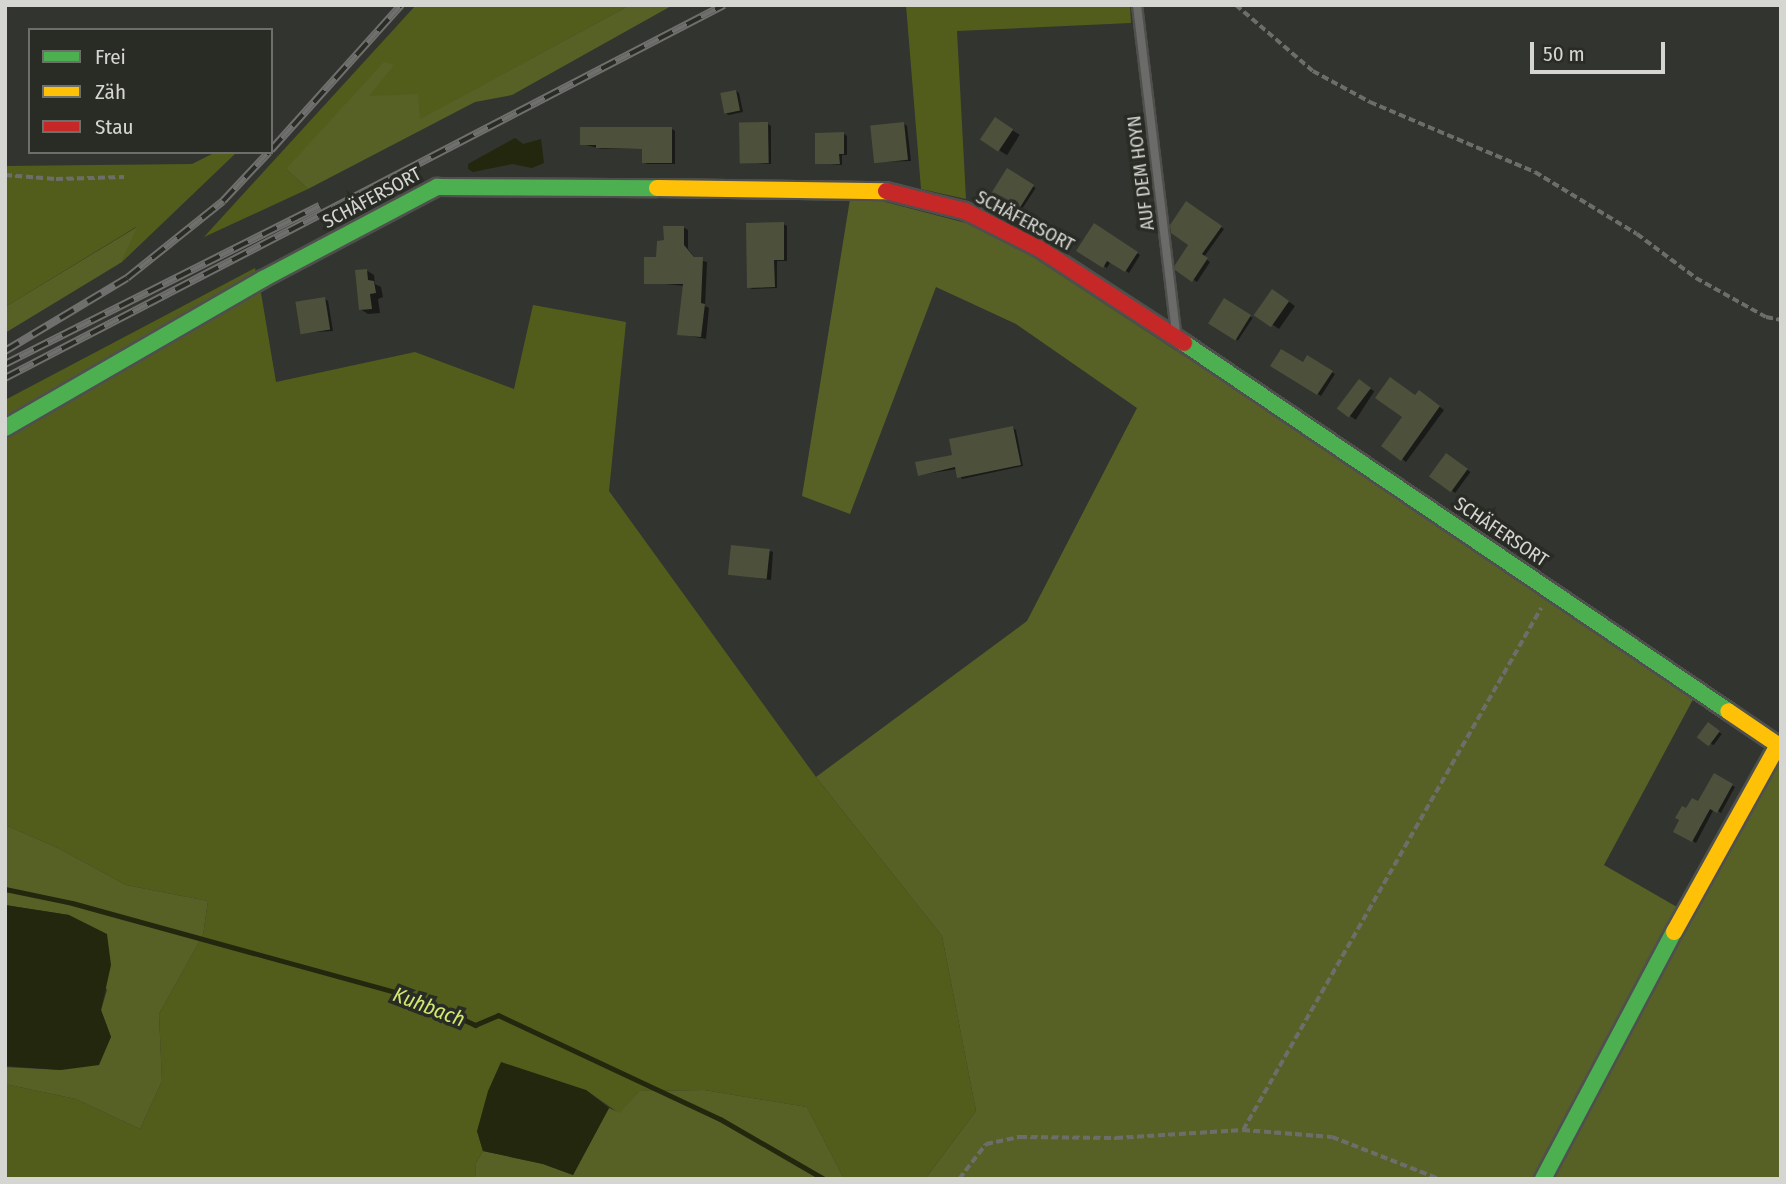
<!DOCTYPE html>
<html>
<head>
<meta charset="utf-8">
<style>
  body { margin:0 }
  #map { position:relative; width:1786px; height:1184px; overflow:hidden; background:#32342f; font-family:"Fira Sans Condensed",sans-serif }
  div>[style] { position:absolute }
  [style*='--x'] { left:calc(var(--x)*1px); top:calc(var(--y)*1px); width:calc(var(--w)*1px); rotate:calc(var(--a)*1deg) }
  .green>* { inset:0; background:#525d1c }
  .forest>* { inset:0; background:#576125 }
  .water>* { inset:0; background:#23270d }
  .shadow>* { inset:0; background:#0007; transform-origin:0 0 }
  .stream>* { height:5px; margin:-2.5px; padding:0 2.5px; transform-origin:2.5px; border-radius:2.5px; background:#23270d }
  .building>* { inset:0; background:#4d503b; transform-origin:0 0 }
  .path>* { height:3.5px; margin-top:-1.75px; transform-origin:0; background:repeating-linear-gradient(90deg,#6d6e6a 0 7px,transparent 0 10.5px) }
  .roads { filter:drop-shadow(2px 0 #4f504d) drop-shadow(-2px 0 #4f504d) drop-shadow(0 2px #4f504d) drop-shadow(0 -2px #4f504d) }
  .lane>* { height:8px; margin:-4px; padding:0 4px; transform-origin:4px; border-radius:4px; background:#6b6b69 }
  .fast>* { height:16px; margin:-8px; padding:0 8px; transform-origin:8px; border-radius:8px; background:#4caf50 }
  .slow>* { height:16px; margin:-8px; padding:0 8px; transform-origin:8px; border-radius:8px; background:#ffc107 }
  .jam>* { height:16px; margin:-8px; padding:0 8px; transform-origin:8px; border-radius:8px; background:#c62828 }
  .rail>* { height:8px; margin-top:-4px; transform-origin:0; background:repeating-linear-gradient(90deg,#292b25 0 16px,#6f706d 0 32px); box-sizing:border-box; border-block:2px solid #6f706d }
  span { translate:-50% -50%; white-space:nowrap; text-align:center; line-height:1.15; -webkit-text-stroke:7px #292b25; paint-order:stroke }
  .street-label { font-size:19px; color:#d5d6d2 }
  .water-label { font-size:21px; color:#d2e871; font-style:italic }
  .frame { position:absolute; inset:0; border:7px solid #d5d6d2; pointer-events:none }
  .legend { position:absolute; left:28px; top:28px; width:245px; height:126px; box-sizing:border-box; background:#292b25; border:2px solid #6e6f6a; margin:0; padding:9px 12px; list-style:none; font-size:21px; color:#d5d6d2 }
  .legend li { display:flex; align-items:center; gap:14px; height:35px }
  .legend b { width:35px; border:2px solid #6e6f6a }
  .scale { position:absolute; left:1530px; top:42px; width:135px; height:32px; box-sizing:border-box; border:4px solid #d5d6d2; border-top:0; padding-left:9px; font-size:21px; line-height:24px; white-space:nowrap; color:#d5d6d2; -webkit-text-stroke:5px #292b25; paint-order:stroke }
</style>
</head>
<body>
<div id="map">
  <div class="green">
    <div style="clip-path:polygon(416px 5px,630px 5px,419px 120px,286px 169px,308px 189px,204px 237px)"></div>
    <div style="clip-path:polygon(906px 5px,1130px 5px,1131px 23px,957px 31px,966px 199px,921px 189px)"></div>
    <div style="clip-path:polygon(216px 152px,237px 152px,122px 262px,136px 227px,5px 307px,5px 166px,192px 164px)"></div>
    <div style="clip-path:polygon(255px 268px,257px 277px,5px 419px,5px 400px)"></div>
    <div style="clip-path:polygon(260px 287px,276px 382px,415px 352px,514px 389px,533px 305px,626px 322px,609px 491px,816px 777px,942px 936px,976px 1111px,925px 1179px,844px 1179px,807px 1107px,704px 1090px,639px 1091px,620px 1114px,586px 1090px,477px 1131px,483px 1151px,476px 1163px,475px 1179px,5px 1179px,5px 1084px,76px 1099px,140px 1129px,162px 1081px,159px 1014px,203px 935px,208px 901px,126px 885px,58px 848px,5px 825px,5px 439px)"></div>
  </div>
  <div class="forest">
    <div style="clip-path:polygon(630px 5px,673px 5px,512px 95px,475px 102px,308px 189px,286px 169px,384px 62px,394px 65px,369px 96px,418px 94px,420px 119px)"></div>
    <div style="clip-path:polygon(851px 193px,966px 223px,1033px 257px,1697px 692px,1604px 865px,1677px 907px,1781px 734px,1781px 1179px,925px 1179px,976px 1111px,942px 936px,816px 777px,1027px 621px,1137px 408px,1016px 324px,936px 287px,850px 514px,802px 496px)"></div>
    <div style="clip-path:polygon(137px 227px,122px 262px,5px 333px,5px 307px)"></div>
    <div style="clip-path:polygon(5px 825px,58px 848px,126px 885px,208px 901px,203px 935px,159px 1014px,162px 1081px,140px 1129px,76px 1099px,5px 1084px,5px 1067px,61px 1070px,111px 1037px,101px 1010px,107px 990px,69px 915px,5px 905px)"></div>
    <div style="clip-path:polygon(704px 1090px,807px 1107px,844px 1179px,475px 1179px,476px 1163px,483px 1151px,543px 1164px,573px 1175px,609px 1108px,620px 1113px,639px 1091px)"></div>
  </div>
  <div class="water">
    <div style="clip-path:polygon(515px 138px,523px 144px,541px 139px,544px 163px,532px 168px,512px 164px,473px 172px,468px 169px,468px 164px)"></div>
    <div style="clip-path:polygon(5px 905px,69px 915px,107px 934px,111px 965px,101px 1010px,111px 1037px,99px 1065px,61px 1070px,5px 1066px)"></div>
    <div style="clip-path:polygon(501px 1062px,586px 1090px,609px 1108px,573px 1175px,543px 1164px,483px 1151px,477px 1131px,488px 1091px)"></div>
  </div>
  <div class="shadow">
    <div style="clip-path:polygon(736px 91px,739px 93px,743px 112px,729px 115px,725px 113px)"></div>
    <div style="left:996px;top:120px;width:28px;height:24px;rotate:32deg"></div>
    <div style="clip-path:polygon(768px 124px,771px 126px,771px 164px,741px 162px)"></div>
    <div style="clip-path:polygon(904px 124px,907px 126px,911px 161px,875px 162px)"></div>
    <div style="clip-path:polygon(672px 129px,675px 131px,675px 164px,647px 164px,643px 162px,643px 149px,602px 149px,582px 144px)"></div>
    <div style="clip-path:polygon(844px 134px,847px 136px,847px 155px,842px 155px,842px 165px,817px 163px)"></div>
    <div style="left:1008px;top:170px;width:33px;height:29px;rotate:33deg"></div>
    <div style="clip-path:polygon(1186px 204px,1224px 229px,1204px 257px,1210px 262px,1197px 282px,1177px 269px,1190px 245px)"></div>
    <div style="clip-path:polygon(783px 224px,787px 226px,787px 261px,777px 261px,777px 288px,752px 289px,749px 287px)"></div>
    <div style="clip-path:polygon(1094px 225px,1140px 255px,1129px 273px,1111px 261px,1107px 268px,1078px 250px)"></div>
    <div style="clip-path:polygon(683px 227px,688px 230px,688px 249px,696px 259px,707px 262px,705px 306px,709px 308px,706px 339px,679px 334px,685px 286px,646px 282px,666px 241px)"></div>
    <div style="clip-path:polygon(366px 270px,374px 275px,375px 284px,381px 287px,383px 297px,378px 299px,380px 313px,368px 314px,360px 309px)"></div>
    <div style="clip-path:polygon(1281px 296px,1295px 306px,1279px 329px,1257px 314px)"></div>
    <div style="clip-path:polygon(325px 299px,328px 301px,333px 331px,301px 333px)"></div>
    <div style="left:1225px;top:300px;width:33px;height:27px;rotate:33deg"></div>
    <div style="clip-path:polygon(1308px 358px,1335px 374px,1321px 396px,1272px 366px,1304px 365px)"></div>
    <div style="left:1360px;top:382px;width:17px;height:34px;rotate:33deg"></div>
    <div style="clip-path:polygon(1424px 395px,1444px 410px,1406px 462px,1402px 459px,1416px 397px)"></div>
    <div style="clip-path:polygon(1013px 428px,1016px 430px,1023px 466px,962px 479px,957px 469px,919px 475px)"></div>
    <div style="left:1447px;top:455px;width:29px;height:26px;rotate:36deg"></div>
    <div style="clip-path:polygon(770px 551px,773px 552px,771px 580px,730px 574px)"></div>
    <div style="left:1708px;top:724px;width:17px;height:14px;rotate:36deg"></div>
    <div style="clip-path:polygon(1714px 776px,1735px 787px,1721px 813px,1714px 809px,1696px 843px,1675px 831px,1683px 808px,1687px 811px,1699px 804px)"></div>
  </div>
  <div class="stream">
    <div style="--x:5;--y:889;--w:68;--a:11.8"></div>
    <div style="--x:72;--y:903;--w:361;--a:15.4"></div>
    <div style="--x:420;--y:999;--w:61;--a:25.3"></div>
    <div style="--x:475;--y:1025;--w:25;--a:-23"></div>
    <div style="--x:498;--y:1015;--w:245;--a:25.1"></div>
    <div style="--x:720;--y:1119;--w:120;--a:30"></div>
  </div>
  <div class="building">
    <div style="left:736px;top:90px;width:21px;height:16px;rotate:79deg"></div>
    <div style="left:995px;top:117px;width:22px;height:27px;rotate:34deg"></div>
    <div style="left:768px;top:122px;width:41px;height:29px;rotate:89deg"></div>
    <div style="left:904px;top:122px;width:38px;height:34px;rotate:84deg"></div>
    <div style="clip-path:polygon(580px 127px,672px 127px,672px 163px,642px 163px,642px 149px,596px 148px,596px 145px,580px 145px)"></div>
    <div style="clip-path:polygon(844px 132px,844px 154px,839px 154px,840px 164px,815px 164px,815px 133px)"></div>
    <div style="left:1007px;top:168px;width:32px;height:32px;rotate:32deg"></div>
    <div style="clip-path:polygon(1186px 201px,1222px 226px,1202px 254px,1208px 258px,1192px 282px,1175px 270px,1175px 265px,1188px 245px,1171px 233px,1170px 225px)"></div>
    <div style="clip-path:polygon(784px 222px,784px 260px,774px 260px,775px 287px,747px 288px,746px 223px)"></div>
    <div style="clip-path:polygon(1094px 223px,1138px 252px,1125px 272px,1107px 261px,1103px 268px,1076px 251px)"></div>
    <div style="clip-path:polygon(663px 226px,684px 226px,684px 245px,694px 257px,703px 257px,701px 303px,705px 304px,701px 337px,677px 335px,683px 284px,644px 284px,644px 257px,656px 257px,657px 241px,664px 240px)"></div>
    <div style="clip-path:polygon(367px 269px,368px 280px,374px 281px,376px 293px,370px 294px,372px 309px,359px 310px,355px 270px)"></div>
    <div style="left:1272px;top:289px;width:21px;height:32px;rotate:35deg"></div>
    <div style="left:325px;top:297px;width:33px;height:30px;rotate:81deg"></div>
    <div style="left:1224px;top:298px;width:32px;height:30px;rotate:32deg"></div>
    <div style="clip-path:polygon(1281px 349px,1303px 362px,1307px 355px,1333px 371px,1317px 395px,1270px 366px)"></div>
    <div style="clip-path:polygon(1390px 377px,1415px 395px,1419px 390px,1440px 406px,1401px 461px,1381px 446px,1402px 417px,1375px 398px)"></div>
    <div style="left:1359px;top:379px;width:15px;height:37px;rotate:37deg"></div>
    <div style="clip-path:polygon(1013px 426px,1021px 465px,957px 478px,955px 467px,918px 476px,915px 462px,952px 455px,949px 439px)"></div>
    <div style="left:1446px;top:453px;width:27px;height:29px;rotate:36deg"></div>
    <div style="left:731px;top:545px;width:39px;height:30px;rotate:6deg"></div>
    <div style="left:1708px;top:722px;width:15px;height:19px;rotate:37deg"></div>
    <div style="clip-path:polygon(1714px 773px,1733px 784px,1717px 813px,1710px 809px,1692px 842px,1673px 832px,1679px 820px,1675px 818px,1682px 806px,1686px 808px,1692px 798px,1698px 801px)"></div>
  </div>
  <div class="path">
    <div style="--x:1236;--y:5;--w:101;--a:40.6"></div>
    <div style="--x:1313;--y:71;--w:65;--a:28.5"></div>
    <div style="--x:1370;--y:102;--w:179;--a:23"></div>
    <div style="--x:1535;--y:172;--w:119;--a:31.3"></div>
    <div style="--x:1637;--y:234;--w:74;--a:36.7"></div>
    <div style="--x:1696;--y:278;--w:80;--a:29.1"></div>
    <div style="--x:1766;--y:317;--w:15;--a:11"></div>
    <div style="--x:5;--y:175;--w:51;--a:4.5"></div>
    <div style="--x:56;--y:179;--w:68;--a:-1.7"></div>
    <div style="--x:1243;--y:1130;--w:601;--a:-60.28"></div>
    <div style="--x:959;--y:1179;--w:44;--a:-52.4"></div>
    <div style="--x:986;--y:1144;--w:35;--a:-12"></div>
    <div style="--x:1020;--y:1137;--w:96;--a:0.6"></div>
    <div style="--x:1116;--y:1138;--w:127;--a:-3.6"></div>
    <div style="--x:1243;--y:1130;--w:89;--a:4.5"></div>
    <div style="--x:1332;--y:1137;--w:115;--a:21.4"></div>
  </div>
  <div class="roads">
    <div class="lane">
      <div style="--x:1137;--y:5;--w:329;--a:83.2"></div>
    </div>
    <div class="fast">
      <div style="--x:1184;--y:343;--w:657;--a:34.08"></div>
      <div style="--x:5;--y:428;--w:298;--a:-30"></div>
      <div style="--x:263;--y:279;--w:197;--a:-27.9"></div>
      <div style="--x:437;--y:187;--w:220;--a:0.3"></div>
      <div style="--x:1543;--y:1179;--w:280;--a:-62.1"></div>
    </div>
    <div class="slow">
      <div style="--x:657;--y:188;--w:229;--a:0.8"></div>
      <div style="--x:1674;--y:932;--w:214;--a:-60.9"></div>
      <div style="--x:1778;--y:745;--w:60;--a:-145.8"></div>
    </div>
    <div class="jam">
      <div style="--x:886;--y:191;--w:81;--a:14.2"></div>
      <div style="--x:965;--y:211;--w:84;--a:26.9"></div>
      <div style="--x:1040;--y:249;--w:172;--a:33.1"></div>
    </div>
  </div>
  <div class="rail">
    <div style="--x:271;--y:150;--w:195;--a:-48.1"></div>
    <div style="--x:5;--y:351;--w:142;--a:-30.9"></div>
    <div style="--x:127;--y:278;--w:123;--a:-38.7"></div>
    <div style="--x:223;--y:201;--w:67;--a:-46.8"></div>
    <div style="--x:5;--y:364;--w:352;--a:-26.7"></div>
    <div style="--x:5;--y:378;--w:810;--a:-27.42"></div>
  </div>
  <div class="street-label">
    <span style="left:1141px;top:173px;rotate:-97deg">AUF DEM HOYN</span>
    <span style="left:372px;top:198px;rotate:-28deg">SCHÄFERSORT</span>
    <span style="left:1025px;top:221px;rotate:28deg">SCHÄFERSORT</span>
    <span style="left:1501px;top:532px;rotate:34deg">SCHÄFERSORT</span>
  </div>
  <div class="water-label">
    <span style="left:429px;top:1007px;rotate:21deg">Kuhbach</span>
  </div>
  <div class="frame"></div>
  <ul class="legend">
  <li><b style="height:9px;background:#4caf50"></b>Frei</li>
  <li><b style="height:9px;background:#ffc107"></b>Zäh</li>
  <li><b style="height:9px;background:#c62828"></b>Stau</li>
  </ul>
  <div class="scale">50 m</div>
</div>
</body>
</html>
